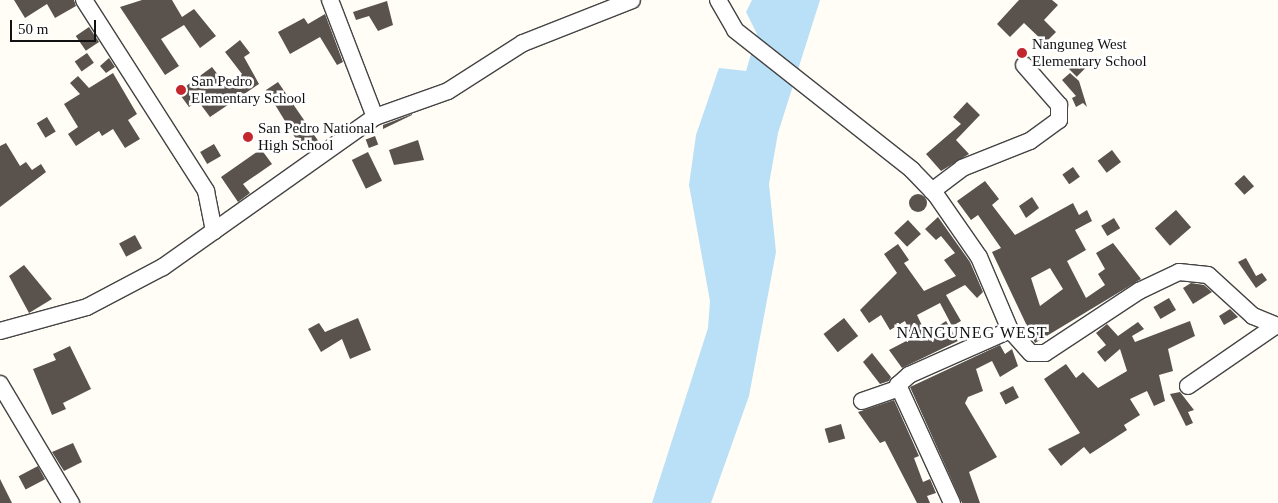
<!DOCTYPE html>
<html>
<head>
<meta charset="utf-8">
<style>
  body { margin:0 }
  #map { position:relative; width:1278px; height:503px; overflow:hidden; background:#fffdf5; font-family:"Times New Roman",serif }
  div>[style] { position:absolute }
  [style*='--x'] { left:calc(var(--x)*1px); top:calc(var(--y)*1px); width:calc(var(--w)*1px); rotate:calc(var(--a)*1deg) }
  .water>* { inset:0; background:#b9e0f7 }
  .building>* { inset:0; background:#5a524d; transform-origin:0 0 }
  .round { border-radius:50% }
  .roads { filter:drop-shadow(1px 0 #444) drop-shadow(-1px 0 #444) drop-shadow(0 1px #444) drop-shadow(0 -1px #444) }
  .minor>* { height:16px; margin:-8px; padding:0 8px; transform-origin:8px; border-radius:8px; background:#fff }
  .dots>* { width:14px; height:14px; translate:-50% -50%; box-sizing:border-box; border:2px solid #fff; border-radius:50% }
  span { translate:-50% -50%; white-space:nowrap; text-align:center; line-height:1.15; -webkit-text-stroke:5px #fff; paint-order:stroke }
  .poi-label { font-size:15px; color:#111 }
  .left { translate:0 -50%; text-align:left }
  .neighbourhood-label { font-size:16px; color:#111; letter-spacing:1px }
  .scale { position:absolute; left:10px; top:20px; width:86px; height:22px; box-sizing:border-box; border:2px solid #111; border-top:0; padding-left:6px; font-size:15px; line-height:18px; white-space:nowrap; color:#111; -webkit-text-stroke:4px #fff; paint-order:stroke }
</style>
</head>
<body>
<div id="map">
  <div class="water">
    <div style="clip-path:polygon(752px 0,820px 0,778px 133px,769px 184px,776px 252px,749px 396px,711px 503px,652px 503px,708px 328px,710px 301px,689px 185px,696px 135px,719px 68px,746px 71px,757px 34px,746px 12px)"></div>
  </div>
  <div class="building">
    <div style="clip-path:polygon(14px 0,74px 0,76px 6px,55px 18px,47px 4px,25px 18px)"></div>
    <div style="clip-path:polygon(142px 0,172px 0,182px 17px,194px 9px,216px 36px,200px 48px,184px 25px,161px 39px,179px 66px,165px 75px,120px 7px)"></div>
    <div style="clip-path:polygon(1019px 0,1052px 0,1058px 5px,1044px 20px,1056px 32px,1045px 43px,1024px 23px,1010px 37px,997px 24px)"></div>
    <div style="clip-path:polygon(387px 1px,393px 25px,378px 31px,369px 16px,356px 20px,353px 12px)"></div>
    <div style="clip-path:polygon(325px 14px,343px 62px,337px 65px,320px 37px,290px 54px,278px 32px,304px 18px,308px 24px)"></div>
    <div style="left:89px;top:27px;width:18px;height:16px;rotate:56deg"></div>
    <div style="clip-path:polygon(240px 40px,250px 53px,244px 57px,259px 84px,210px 117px,198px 101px,189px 107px,178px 92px,212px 67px,225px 84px,242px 74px,225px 52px)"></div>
    <div style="left:87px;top:53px;width:12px;height:15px;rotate:55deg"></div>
    <div style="left:1081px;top:57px;width:11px;height:17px;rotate:45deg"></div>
    <div style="clip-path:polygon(109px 58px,115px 67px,106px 73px,100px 66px)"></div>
    <div style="clip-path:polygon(113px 73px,137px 114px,128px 120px,140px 139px,125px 148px,113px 129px,102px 136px,99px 131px,76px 146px,68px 134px,78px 127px,64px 104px,80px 94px,70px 83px,78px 76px,89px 88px)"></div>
    <div style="clip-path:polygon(1070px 73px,1079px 81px,1087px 107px,1083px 103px,1076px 107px,1072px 98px,1076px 96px,1062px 80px)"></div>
    <div style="clip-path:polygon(278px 82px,319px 142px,304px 152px,266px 90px)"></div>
    <div style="clip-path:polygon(967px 102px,980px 115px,956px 140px,969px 154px,941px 171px,926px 154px,961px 124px,953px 117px)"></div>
    <div style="clip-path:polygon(412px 114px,412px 115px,383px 129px,383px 125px)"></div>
    <div style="left:47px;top:117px;width:17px;height:12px;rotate:59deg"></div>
    <div style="left:375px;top:136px;width:9px;height:10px;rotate:69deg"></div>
    <div style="clip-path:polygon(418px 140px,424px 160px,394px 165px,389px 150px)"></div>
    <div style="clip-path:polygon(6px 143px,20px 166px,26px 162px,32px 170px,41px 164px,46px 172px,0 207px,0 146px)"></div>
    <div style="left:214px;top:144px;width:14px;height:16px;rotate:60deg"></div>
    <div style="clip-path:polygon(261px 149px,272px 164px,243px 184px,250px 193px,238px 202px,221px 177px)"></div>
    <div style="left:1112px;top:150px;width:15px;height:18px;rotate:53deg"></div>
    <div style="left:368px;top:152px;width:32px;height:18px;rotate:64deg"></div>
    <div style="left:1073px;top:167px;width:12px;height:13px;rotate:55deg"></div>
    <div style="left:1244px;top:175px;width:15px;height:13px;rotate:48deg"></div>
    <div style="clip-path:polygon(evenodd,985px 181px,999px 199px,992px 205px,1015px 235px,1073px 203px,1079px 215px,1087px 210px,1092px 221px,1075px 230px,1086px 250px,1067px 261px,1086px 298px,1105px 285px,1098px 274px,1105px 269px,1096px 253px,1113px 243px,1141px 279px,1035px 343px,992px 252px,1001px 248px,978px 215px,971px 220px,957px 201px,985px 181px,1050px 268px,1063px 289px,1040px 306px,1031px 278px,1050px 268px)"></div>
    <div class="round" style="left:909px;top:194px;width:18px;height:18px"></div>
    <div style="clip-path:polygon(1032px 197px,1039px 208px,1026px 218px,1019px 206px)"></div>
    <div style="left:1176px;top:210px;width:23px;height:28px;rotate:49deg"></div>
    <div style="clip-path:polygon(938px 217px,970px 262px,983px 292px,977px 298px,965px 285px,946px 295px,961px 321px,952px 326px,940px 303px,917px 315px,926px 334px,946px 321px,958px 341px,902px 368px,889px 350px,912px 338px,905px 321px,890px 330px,881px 315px,869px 323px,860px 310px,897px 273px,884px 254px,898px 244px,909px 260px,904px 263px,924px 291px,956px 276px,944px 260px,955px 253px,941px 236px,936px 240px,925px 229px)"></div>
    <div style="left:1114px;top:218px;width:12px;height:15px;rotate:59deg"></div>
    <div style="left:908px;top:220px;width:19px;height:19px;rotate:47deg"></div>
    <div style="left:135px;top:235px;width:15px;height:18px;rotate:62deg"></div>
    <div style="clip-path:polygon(1246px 258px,1256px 276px,1262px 273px,1267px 280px,1256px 288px,1238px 262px)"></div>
    <div style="clip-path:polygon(24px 265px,52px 299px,29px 313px,9px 276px)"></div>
    <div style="clip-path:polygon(1191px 283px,1204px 285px,1212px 292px,1193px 304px,1183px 288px)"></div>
    <div style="left:1169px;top:298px;width:14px;height:18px;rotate:60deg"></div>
    <div style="clip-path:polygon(1230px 309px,1238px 317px,1224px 325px,1219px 316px)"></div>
    <div style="clip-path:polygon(358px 318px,371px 350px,350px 359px,342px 339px,321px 352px,308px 329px,319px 323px,325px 332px)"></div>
    <div style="left:844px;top:318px;width:23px;height:26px;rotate:52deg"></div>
    <div style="clip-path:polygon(1190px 321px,1195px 336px,1168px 349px,1173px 371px,1159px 375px,1165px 401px,1154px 406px,1147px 391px,1130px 399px,1140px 415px,1124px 425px,1127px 430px,1090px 454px,1084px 447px,1061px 466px,1048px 449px,1080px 433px,1044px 379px,1066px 364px,1076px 378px,1083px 372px,1098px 388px,1127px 371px,1120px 349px,1105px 362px,1097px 352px,1106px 345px,1096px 333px,1107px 324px,1118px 336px,1138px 322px,1144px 329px,1132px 336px,1135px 342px)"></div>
    <div style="clip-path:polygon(1000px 345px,1005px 354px,1012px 349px,1018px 366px,1000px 377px,992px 361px,976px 369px,983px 391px,968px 397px,965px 403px,997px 457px,969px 472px,980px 503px,962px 503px,910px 387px)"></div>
    <div style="clip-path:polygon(70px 346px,91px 389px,63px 403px,66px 409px,52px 415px,33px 369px,56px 360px,53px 354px)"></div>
    <div style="clip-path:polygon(872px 353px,891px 377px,889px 381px,880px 384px,863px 362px)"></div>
    <div style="left:1013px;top:386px;width:13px;height:15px;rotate:63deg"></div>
    <div style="clip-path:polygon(1180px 392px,1194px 410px,1188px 412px,1193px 423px,1186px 426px,1170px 394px)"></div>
    <div style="clip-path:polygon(894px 400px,919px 456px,914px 458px,923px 482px,930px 479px,936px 493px,927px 496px,930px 503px,917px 503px,885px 441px,880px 443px,858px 412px)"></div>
    <div style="left:841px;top:424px;width:15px;height:17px;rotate:74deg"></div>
    <div style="clip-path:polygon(73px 443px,82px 462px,64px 471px,52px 452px)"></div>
    <div style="left:38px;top:466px;width:15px;height:22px;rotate:62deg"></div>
    <div style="clip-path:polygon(0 479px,12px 503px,0 503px)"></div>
  </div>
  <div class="roads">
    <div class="minor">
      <div style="--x:84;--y:0;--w:227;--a:57.4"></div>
      <div style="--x:206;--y:191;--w:41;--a:78.7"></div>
      <div style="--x:330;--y:0;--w:125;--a:69"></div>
      <div style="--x:718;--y:0;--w:34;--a:60"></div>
      <div style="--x:735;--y:30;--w:226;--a:38.3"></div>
      <div style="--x:912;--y:170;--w:35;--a:46"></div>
      <div style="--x:936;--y:195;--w:75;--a:55.3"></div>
      <div style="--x:979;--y:257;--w:79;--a:67"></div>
      <div style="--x:1010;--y:330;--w:31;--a:48"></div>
      <div style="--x:1031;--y:353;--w:14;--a:0"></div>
      <div style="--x:1045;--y:353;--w:113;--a:-33.4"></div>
      <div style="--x:1139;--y:291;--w:44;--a:-25.4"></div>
      <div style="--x:1179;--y:272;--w:29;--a:6"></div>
      <div style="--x:1208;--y:275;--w:61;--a:42.3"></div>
      <div style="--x:1253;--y:316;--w:27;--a:22"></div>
      <div style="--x:932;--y:191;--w:38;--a:-37"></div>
      <div style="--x:962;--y:168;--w:73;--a:-21.7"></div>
      <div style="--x:1030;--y:141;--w:36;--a:-36"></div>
      <div style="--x:1059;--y:120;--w:15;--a:-90"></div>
      <div style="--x:1059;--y:105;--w:53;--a:-131.2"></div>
      <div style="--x:0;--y:331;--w:90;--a:-15.4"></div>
      <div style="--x:87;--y:307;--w:86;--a:-27.8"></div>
      <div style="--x:163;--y:267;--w:260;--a:-35.3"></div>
      <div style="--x:375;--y:117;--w:77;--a:-19.6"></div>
      <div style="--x:448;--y:91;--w:89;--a:-32.6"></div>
      <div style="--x:523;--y:43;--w:117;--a:-21.5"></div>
      <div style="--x:0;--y:384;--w:139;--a:59.2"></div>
      <div style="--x:1188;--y:386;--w:106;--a:-34.6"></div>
      <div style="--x:862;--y:401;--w:39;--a:-19"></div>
      <div style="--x:952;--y:503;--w:130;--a:-114.6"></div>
      <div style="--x:898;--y:385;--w:15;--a:-42"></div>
      <div style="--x:909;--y:375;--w:111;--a:-24"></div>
    </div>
  </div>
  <div class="dots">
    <div style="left:1022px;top:53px;background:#c4262e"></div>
    <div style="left:181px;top:90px;background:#c4262e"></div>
    <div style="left:248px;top:137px;background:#c4262e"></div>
  </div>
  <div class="poi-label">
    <span class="left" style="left:1032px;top:53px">Nanguneg West<br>Elementary School</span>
    <span class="left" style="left:191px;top:90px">San Pedro<br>Elementary School</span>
    <span class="left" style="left:258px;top:137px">San Pedro National<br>High School</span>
  </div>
  <div class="neighbourhood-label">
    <span style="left:972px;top:333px">NANGUNEG WEST</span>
  </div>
  <div class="scale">50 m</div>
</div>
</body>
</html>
